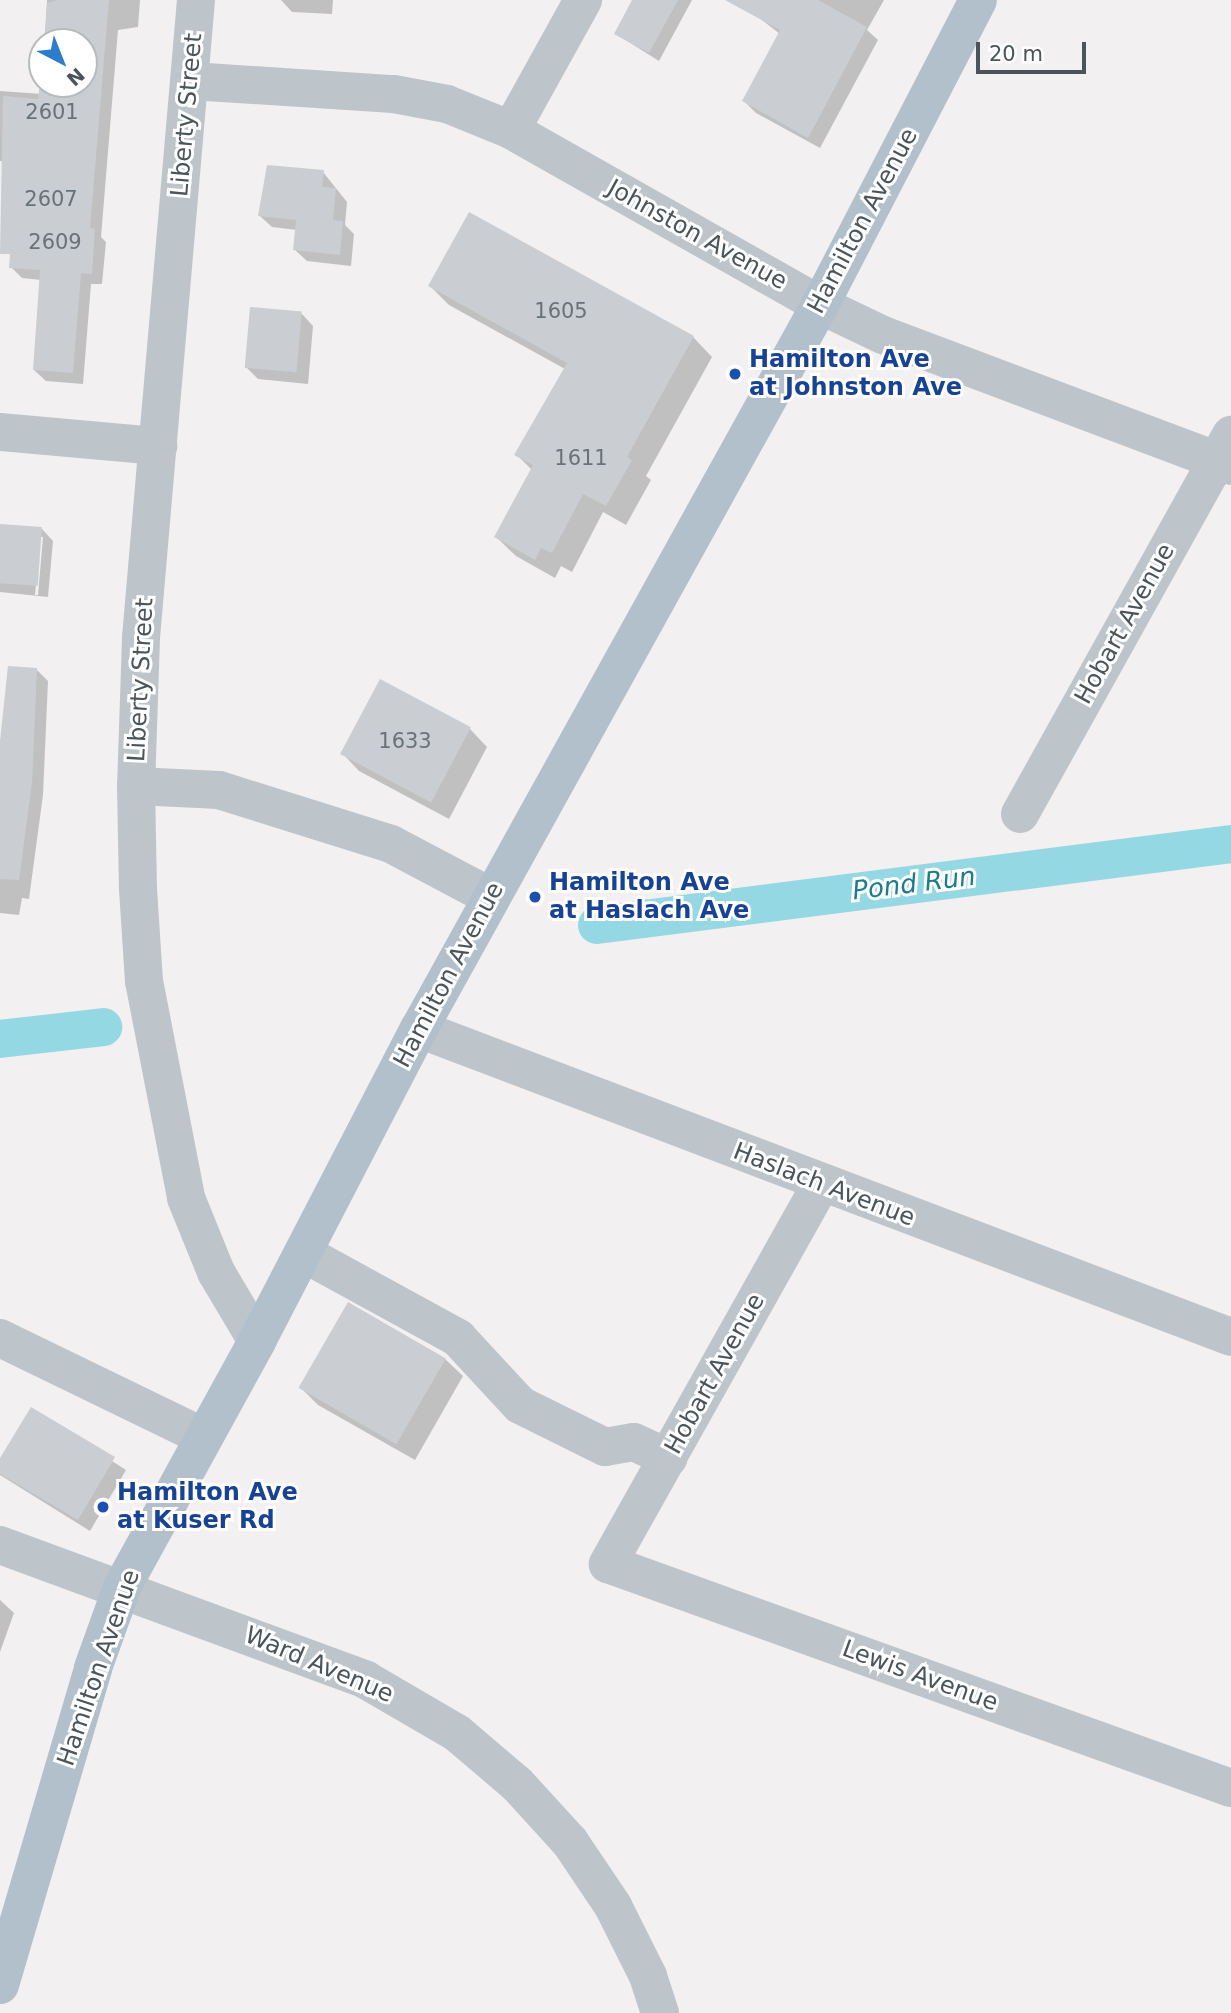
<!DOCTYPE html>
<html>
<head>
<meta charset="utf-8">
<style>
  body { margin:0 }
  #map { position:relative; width:1231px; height:2013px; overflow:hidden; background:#f2f0f0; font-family:"DejaVu Sans",sans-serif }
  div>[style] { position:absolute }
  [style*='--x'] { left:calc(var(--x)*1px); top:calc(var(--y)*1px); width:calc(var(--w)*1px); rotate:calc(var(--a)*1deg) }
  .shadow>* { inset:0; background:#0003 }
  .canal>* { height:38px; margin:-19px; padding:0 19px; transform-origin:19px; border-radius:19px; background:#94d8e4 }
  .building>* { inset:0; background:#cacdd2; transform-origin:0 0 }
  .minor>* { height:38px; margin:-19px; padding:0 19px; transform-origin:19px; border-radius:19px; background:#bdc5cb }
  .major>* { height:38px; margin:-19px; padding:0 19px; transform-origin:19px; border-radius:19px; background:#b2c0cc }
  .dots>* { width:19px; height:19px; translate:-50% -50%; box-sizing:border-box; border:4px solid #fff; border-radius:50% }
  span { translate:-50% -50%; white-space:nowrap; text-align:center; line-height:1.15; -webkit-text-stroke:6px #fff; paint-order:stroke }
  .number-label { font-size:21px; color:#697279 }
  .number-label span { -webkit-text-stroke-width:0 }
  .street-label { font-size:24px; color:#49545b }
  .transit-label { font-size:24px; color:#164399; font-weight:700 }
  .left { translate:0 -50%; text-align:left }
  .water-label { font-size:26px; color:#197d8f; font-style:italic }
  .north { position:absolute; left:28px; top:28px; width:70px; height:70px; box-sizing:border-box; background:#fff; border:2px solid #b6bbbd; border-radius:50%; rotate:138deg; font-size:19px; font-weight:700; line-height:28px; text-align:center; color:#49545b }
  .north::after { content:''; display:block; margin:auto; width:24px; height:32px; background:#2b7dd1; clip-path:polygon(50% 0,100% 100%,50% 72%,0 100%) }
  .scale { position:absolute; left:976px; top:42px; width:110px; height:32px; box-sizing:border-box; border:4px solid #49545b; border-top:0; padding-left:9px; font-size:21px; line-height:24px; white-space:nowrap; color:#49545b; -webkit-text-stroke:5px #fff; paint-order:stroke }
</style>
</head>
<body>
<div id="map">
  <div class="shadow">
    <div style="clip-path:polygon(47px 0,140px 0,138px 27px,118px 30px,101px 237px,106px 242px,102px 284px,91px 284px,83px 384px,46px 381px,34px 370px,41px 280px,22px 278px,11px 267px,15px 162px,0 161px,0 91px,42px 94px,42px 84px,84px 84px,84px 42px,45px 42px)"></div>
    <div style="clip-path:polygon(281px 0,333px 0,332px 14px,292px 12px)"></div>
    <div style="clip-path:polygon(633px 0,692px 0,659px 61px,616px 34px)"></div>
    <div style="clip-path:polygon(766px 0,884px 0,867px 30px,878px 40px,820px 148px,756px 113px,744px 101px,780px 34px,757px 16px)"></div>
    <div style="clip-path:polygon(323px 172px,347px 202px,345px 225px,354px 234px,351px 266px,307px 261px,295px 250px,297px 230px,272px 227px,260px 216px)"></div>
    <div style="clip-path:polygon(430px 286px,693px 337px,712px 357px,646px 476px,651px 480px,626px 525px,603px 512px,572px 572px,561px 566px,555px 578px,516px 556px,496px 537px,532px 470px,517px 455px,565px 369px,449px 305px)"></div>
    <div style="clip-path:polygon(302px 314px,313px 326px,308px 384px,258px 379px,246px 367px)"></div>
    <div style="clip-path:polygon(evenodd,0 526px,42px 529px,53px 541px,48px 597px,0 592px,0 526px,40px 537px,43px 537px,38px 595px,35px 595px,40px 537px)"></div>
    <div style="clip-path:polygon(36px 669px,48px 681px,43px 795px,29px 899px,22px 898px,19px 915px,0 913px,0 742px)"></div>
    <div style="clip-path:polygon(470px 729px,487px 747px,449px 819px,359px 771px,342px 753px)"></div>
    <div style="clip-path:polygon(445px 1359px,463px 1376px,415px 1460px,318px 1405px,301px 1388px)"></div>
    <div style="clip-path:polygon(32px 1410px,126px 1470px,90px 1531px,0 1475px,0 1462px)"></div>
    <div style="clip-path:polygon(0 1600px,14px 1613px,0 1652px)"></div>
  </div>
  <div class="canal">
    <div style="--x:597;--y:925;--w:639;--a:-7.28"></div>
    <div style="--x:0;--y:1039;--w:104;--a:-6.6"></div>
  </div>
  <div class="building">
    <div style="clip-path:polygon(58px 0,109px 0,90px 228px,95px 229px,92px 274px,81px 273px,73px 373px,33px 370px,40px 270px,9px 268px,10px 254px,0 254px,3px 96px,38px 99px,42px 68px,42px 84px,84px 84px,84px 42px,44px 42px,47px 3px)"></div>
    <div style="clip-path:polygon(632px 0,678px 0,649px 53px,614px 34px)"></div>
    <div style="clip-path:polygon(725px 0,818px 0,867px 27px,808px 138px,742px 101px,780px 30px)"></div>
    <div style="clip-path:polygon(267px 165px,324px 170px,322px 187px,336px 188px,333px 220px,343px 221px,340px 255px,293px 250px,296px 220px,258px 216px)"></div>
    <div style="clip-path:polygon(469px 212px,694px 336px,627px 457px,632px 460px,606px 506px,583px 494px,552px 553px,541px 548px,535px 560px,494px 537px,533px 465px,514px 455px,567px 363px,428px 286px)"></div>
    <div style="left:250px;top:307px;width:52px;height:61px;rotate:5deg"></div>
    <div style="left:0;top:524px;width:42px;height:59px;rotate:4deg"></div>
    <div style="clip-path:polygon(8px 666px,37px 668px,32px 782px,19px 880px,0 879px,0 741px)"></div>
    <div style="left:380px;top:679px;width:103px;height:85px;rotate:28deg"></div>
    <div style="left:348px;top:1302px;width:113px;height:99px;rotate:30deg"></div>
    <div style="clip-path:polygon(31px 1407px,115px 1457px,78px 1520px,0 1474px,0 1458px)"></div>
  </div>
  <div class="minor">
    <div style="--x:196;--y:0;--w:640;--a:94.93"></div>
    <div style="--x:141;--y:638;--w:148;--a:91.9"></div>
    <div style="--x:136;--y:786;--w:103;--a:88.9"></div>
    <div style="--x:138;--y:889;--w:92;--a:86.3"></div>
    <div style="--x:144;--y:981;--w:221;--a:79"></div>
    <div style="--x:186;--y:1198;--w:80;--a:67.9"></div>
    <div style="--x:216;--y:1272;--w:80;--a:59.3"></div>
    <div style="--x:191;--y:81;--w:203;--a:3.7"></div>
    <div style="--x:394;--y:94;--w:54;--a:10.7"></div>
    <div style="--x:447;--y:104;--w:69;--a:22.1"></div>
    <div style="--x:511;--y:130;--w:355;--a:29.5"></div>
    <div style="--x:820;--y:305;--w:70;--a:25.5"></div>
    <div style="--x:883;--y:335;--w:372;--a:20.6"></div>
    <div style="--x:511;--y:130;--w:149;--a:-61"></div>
    <div style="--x:0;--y:432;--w:159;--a:5.1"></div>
    <div style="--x:136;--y:786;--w:83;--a:2.8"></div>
    <div style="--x:219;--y:790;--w:180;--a:17.4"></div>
    <div style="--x:391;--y:844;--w:113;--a:27.9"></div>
    <div style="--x:1020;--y:814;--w:434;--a:-60.9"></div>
    <div style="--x:419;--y:1029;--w:868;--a:20.77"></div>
    <div style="--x:821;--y:1184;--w:436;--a:119.3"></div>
    <div style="--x:608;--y:1564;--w:662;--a:19.78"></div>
    <div style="--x:303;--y:1253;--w:177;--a:28.7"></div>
    <div style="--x:458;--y:1338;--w:91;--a:47.2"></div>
    <div style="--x:520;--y:1405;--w:95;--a:26.3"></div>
    <div style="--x:605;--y:1447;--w:29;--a:-10"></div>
    <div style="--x:634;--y:1442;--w:38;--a:25"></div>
    <div style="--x:0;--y:1338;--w:225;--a:25.9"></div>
    <div style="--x:0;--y:1545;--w:390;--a:20.2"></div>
    <div style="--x:366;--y:1680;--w:105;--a:30.2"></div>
    <div style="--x:457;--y:1733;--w:79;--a:40.4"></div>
    <div style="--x:517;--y:1784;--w:79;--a:47.6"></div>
    <div style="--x:570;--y:1842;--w:77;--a:56.1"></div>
    <div style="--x:613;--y:1906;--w:78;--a:63.4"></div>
    <div style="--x:648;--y:1976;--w:39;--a:72"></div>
  </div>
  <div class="major">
    <div style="--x:0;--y:1985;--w:330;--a:-73.6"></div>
    <div style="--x:93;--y:1668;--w:86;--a:-70.3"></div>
    <div style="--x:122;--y:1587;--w:281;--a:-61.2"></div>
    <div style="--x:257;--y:1341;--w:352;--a:-62.6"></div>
    <div style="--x:419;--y:1029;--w:828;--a:-61.02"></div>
    <div style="--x:820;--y:305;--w:343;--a:-62.6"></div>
  </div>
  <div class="dots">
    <div style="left:735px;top:374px;background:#1a4fb4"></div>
    <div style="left:535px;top:897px;background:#1a4fb4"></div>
    <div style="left:103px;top:1507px;background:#1a4fb4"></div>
  </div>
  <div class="number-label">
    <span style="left:52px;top:112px">2601</span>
    <span style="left:51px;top:199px">2607</span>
    <span style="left:55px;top:242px">2609</span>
    <span style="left:561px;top:311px">1605</span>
    <span style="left:581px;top:458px">1611</span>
    <span style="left:405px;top:741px">1633</span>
  </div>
  <div class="street-label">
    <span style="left:187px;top:115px;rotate:-85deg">Liberty Street</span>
    <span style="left:863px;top:221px;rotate:-62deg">Hamilton Avenue</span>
    <span style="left:697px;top:235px;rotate:29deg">Johnston Avenue</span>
    <span style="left:1125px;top:624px;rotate:-61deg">Hobart Avenue</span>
    <span style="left:141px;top:680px;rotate:-87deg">Liberty Street</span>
    <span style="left:449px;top:975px;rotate:-62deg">Hamilton Avenue</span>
    <span style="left:824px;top:1185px;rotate:21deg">Haslach Avenue</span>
    <span style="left:715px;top:1374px;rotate:-61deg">Hobart Avenue</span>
    <span style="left:319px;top:1665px;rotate:23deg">Ward Avenue</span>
    <span style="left:99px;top:1668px;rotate:-71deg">Hamilton Avenue</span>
    <span style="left:920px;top:1676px;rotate:20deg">Lewis Avenue</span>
  </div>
  <div class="transit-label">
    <span class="left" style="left:749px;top:374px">Hamilton Ave<br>at Johnston Ave</span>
    <span class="left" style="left:549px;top:897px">Hamilton Ave<br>at Haslach Ave</span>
    <span class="left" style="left:117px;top:1507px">Hamilton Ave<br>at Kuser Rd</span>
  </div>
  <div class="water-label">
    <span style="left:914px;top:884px;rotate:-7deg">Pond Run</span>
  </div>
  <div class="north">N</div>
  <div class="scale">20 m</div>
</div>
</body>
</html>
